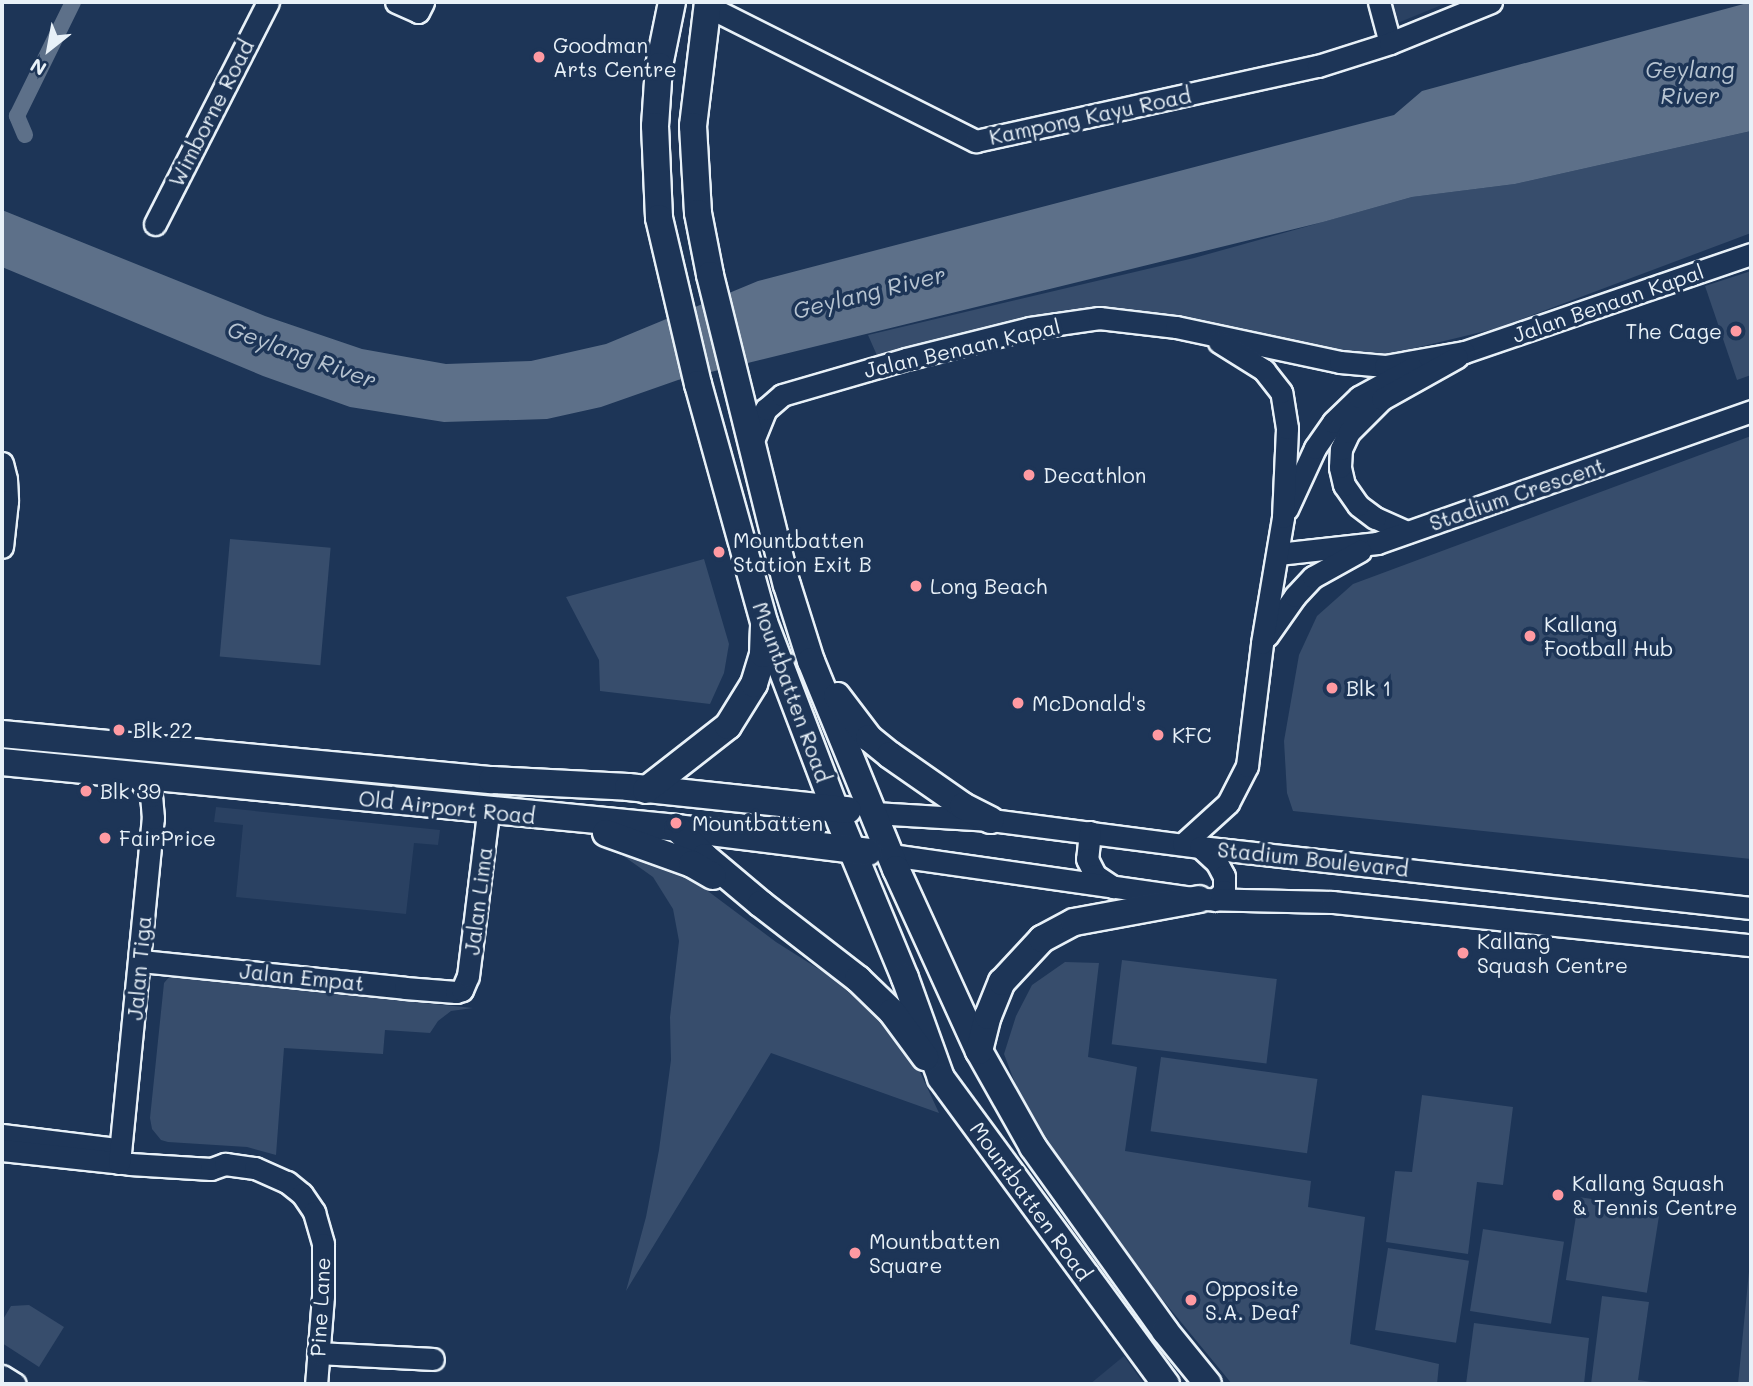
<!DOCTYPE html>
<html>
<head>
<meta charset="utf-8">
<style>
  body { margin:0 }
  #map { position:relative; width:1753px; height:1386px; overflow:hidden; background:#1d3557; font-family:Mali,sans-serif }
  div>[style] { position:absolute }
  [style*='--x'] { left:calc(var(--x)*1px); top:calc(var(--y)*1px); width:calc(var(--w)*1px); rotate:calc(var(--a)*1deg) }
  .built>* { inset:0; background:#2a4162 }
  .green>* { inset:0; background:#374d6c; transform-origin:0 0 }
  .water>* { inset:0; background:#5d7089 }
  .canal>* { height:16px; margin:-8px; padding:0 8px; transform-origin:8px; border-radius:8px; background:#5d7089 }
  .roads { filter:drop-shadow(2px 0 #e8f1f8) drop-shadow(-2px 0 #e8f1f8) drop-shadow(0 2px #e8f1f8) drop-shadow(0 -2px #e8f1f8) }
  .minor>* { height:21px; margin:-10.5px; padding:0 10.5px; transform-origin:10.5px; border-radius:10.5px; background:#1d3557 }
  .major>* { height:26px; margin:-13px; padding:0 13px; transform-origin:13px; border-radius:13px; background:#1d3557 }
  .dots>* { width:19px; height:19px; translate:-50% -50%; box-sizing:border-box; border:4px solid #1d3557; border-radius:50% }
  span { translate:-50% -50%; white-space:nowrap; text-align:center; line-height:1.15; -webkit-text-stroke:7px #1d3557; paint-order:stroke }
  .poi-label { font-size:21px; color:#e8f1f8 }
  .left { translate:0 -50%; text-align:left }
  .right { translate:-100% -50%; text-align:right }
  .street-label { font-size:21px; color:#e8f1f8 }
  .water-label { font-size:23px; color:#b7c4d1; font-style:italic }
  .frame { position:absolute; inset:0; border:4px solid #e8f1f8; pointer-events:none }
  .north { position:absolute; left:14px; top:14px; width:70px; height:70px; -webkit-text-stroke:5px #1d3557; paint-order:stroke; rotate:211deg; font-size:19px; font-weight:700; line-height:28px; text-align:center; color:#e8f1f8 }
  .north::after { content:''; display:block; margin:auto; width:24px; height:32px; background:#e8f1f8; clip-path:polygon(50% 0,100% 100%,50% 72%,0 100%) }
</style>
</head>
<body>
<div id="map">
  <div class="built">
    <div style="clip-path:polygon(1388px 2px,1449px 2px,1395px 24px)"></div>
    <div style="clip-path:polygon(216px 807px,440px 830px,438px 845px,414px 843px,406px 914px,236px 897px,243px 825px,214px 822px)"></div>
    <div style="clip-path:polygon(1124px 1356px,1144px 1384px,1090px 1384px)"></div>
  </div>
  <div class="green">
    <div style="clip-path:polygon(1751px 131px,1751px 233px,1498px 328px,1378px 357px,1113px 307px,1067px 310px,879px 360px,868px 335px,1194px 258px,1412px 197px,1515px 184px)"></div>
    <div style="clip-path:polygon(1751px 271px,1751px 375px,1737px 380px,1705px 286px)"></div>
    <div style="clip-path:polygon(1751px 436px,1751px 859px,1293px 811px,1287px 793px,1284px 741px,1299px 655px,1317px 616px,1353px 584px)"></div>
    <div style="left:230px;top:539px;width:101px;height:118px;rotate:5deg"></div>
    <div style="clip-path:polygon(704px 559px,729px 644px,724px 673px,710px 704px,600px 691px,599px 660px,566px 597px)"></div>
    <div style="clip-path:polygon(599px 848px,628px 851px,681px 871px,776px 942px,844px 985px,883px 1019px,913px 1057px,939px 1113px,771px 1053px,626px 1291px,646px 1217px,659px 1150px,671px 1060px,670px 1017px,679px 941px,673px 909px,653px 877px,622px 855px)"></div>
    <div style="left:1122px;top:960px;width:156px;height:85px;rotate:7deg"></div>
    <div style="clip-path:polygon(1065px 962px,1099px 963px,1088px 1057px,1137px 1067px,1125px 1151px,1311px 1181px,1308px 1207px,1365px 1217px,1350px 1344px,1439px 1364px,1437px 1384px,1232px 1384px,1041px 1152px,1004px 1054px,1016px 1016px,1032px 985px)"></div>
    <div style="clip-path:polygon(170px 976px,294px 990px,473px 1008px,451px 1011px,438px 1021px,430px 1033px,385px 1030px,383px 1054px,284px 1048px,276px 1155px,247px 1147px,168px 1142px,161px 1140px,152px 1129px,150px 1118px,164px 983px)"></div>
    <div style="left:1161px;top:1057px;width:158px;height:75px;rotate:8deg"></div>
    <div style="clip-path:polygon(1422px 1095px,1513px 1107px,1503px 1185px,1477px 1182px,1468px 1254px,1386px 1242px,1395px 1171px,1412px 1172px)"></div>
    <div style="left:1579px;top:1197px;width:82px;height:84px;rotate:9deg"></div>
    <div style="left:1483px;top:1229px;width:82px;height:83px;rotate:9deg"></div>
    <div style="left:1388px;top:1248px;width:82px;height:83px;rotate:9deg"></div>
    <div style="clip-path:polygon(1751px 1251px,1751px 1384px,1738px 1384px)"></div>
    <div style="clip-path:polygon(1602px 1296px,1649px 1302px,1638px 1380px,1665px 1384px,1591px 1384px)"></div>
    <div style="clip-path:polygon(29px 1305px,64px 1327px,39px 1367px,2px 1343px,2px 1321px,11px 1306px)"></div>
    <div style="clip-path:polygon(1474px 1323px,1589px 1338px,1584px 1384px,1466px 1384px)"></div>
  </div>
  <div class="water">
    <div style="clip-path:polygon(1751px 2px,1751px 131px,1515px 184px,1412px 197px,1323px 222px,678px 380px,601px 407px,547px 419px,444px 422px,350px 407px,263px 376px,2px 267px,2px 210px,265px 316px,362px 349px,446px 364px,531px 361px,606px 344px,758px 281px,1394px 115px,1422px 91px)"></div>
  </div>
  <div class="canal">
    <div style="--x:25;--y:135;--w:21;--a:-113"></div>
    <div style="--x:17;--y:116;--w:127;--a:-63.8"></div>
  </div>
  <div class="roads">
    <div class="minor">
      <div style="--x:396;--y:2;--w:24;--a:24"></div>
      <div style="--x:418;--y:12;--w:11;--a:-63"></div>
      <div style="--x:1379;--y:2;--w:42;--a:75"></div>
      <div style="--x:707;--y:6;--w:301;--a:26.7"></div>
      <div style="--x:976;--y:141;--w:350;--a:-12.4"></div>
      <div style="--x:1318;--y:66;--w:76;--a:-17.7"></div>
      <div style="--x:1390;--y:43;--w:109;--a:-22.1"></div>
      <div style="--x:155;--y:224;--w:249;--a:-63"></div>
      <div style="--x:1453;--y:356;--w:315;--a:-18.9"></div>
      <div style="--x:752;--y:443;--w:37;--a:-68"></div>
      <div style="--x:766;--y:409;--w:21;--a:-41"></div>
      <div style="--x:782;--y:395;--w:129;--a:-16.2"></div>
      <div style="--x:906;--y:359;--w:128;--a:-14"></div>
      <div style="--x:1030;--y:328;--w:70;--a:-8.2"></div>
      <div style="--x:1099;--y:318;--w:78;--a:6.7"></div>
      <div style="--x:1176;--y:327;--w:168;--a:12"></div>
      <div style="--x:1340;--y:362;--w:45;--a:5.1"></div>
      <div style="--x:1385;--y:366;--w:80;--a:-10"></div>
      <div style="--x:2;--y:463;--w:16;--a:76"></div>
      <div style="--x:6;--y:479;--w:22;--a:87"></div>
      <div style="--x:7;--y:501;--w:46;--a:96.2"></div>
      <div style="--x:1287;--y:509;--w:67;--a:-65.3"></div>
      <div style="--x:1315;--y:448;--w:32;--a:-55"></div>
      <div style="--x:1333;--y:422;--w:36;--a:-44"></div>
      <div style="--x:1359;--y:397;--w:60;--a:-28.7"></div>
      <div style="--x:1407;--y:532;--w:35;--a:-156"></div>
      <div style="--x:1375;--y:518;--w:21;--a:-143"></div>
      <div style="--x:1358;--y:505;--w:24;--a:-125"></div>
      <div style="--x:1344;--y:485;--w:18;--a:-103"></div>
      <div style="--x:1340;--y:467;--w:18;--a:-87"></div>
      <div style="--x:1341;--y:449;--w:19;--a:-65"></div>
      <div style="--x:1349;--y:432;--w:47;--a:-45"></div>
      <div style="--x:1382;--y:399;--w:86;--a:-29.2"></div>
      <div style="--x:1278;--y:554;--w:100;--a:-6.3"></div>
      <div style="--x:1377;--y:543;--w:397;--a:-19.4"></div>
      <div style="--x:1267;--y:636;--w:49;--a:-55"></div>
      <div style="--x:1295;--y:596;--w:26;--a:-47"></div>
      <div style="--x:1313;--y:577;--w:54;--a:-29"></div>
      <div style="--x:874;--y:813;--w:117;--a:3.4"></div>
      <div style="--x:991;--y:820;--w:211;--a:7.4"></div>
      <div style="--x:1200;--y:847;--w:554;--a:6.32"></div>
      <div style="--x:1090;--y:832;--w:27;--a:96"></div>
      <div style="--x:1087;--y:859;--w:18;--a:63"></div>
      <div style="--x:1095;--y:875;--w:22;--a:34"></div>
      <div style="--x:1183;--y:844;--w:61;--a:-42.3"></div>
      <div style="--x:1228;--y:803;--w:42;--a:-62.8"></div>
      <div style="--x:1247;--y:766;--w:124;--a:-83"></div>
      <div style="--x:1262;--y:643;--w:128;--a:-80.5"></div>
      <div style="--x:1283;--y:517;--w:89;--a:-87.4"></div>
      <div style="--x:1287;--y:428;--w:36;--a:-99"></div>
      <div style="--x:1281;--y:392;--w:28;--a:-128"></div>
      <div style="--x:1264;--y:370;--w:53;--a:-148.1"></div>
      <div style="--x:1200;--y:847;--w:23;--a:43"></div>
      <div style="--x:1217;--y:863;--w:15;--a:62"></div>
      <div style="--x:1224;--y:876;--w:15;--a:90"></div>
      <div style="--x:1224;--y:891;--w:13;--a:135"></div>
      <div style="--x:891;--y:855;--w:311;--a:8.1"></div>
      <div style="--x:1199;--y:899;--w:133;--a:1.3"></div>
      <div style="--x:1332;--y:902;--w:421;--a:5.9"></div>
      <div style="--x:141;--y:961;--w:265;--a:5.8"></div>
      <div style="--x:405;--y:988;--w:51;--a:4.5"></div>
      <div style="--x:456;--y:992;--w:6;--a:-18"></div>
      <div style="--x:462;--y:990;--w:15;--a:-67"></div>
      <div style="--x:468;--y:976;--w:165;--a:-83"></div>
      <div style="--x:2;--y:1135;--w:117;--a:6.9"></div>
      <div style="--x:2;--y:1150;--w:129;--a:6.2"></div>
      <div style="--x:130;--y:1164;--w:81;--a:3.5"></div>
      <div style="--x:211;--y:1169;--w:15;--a:-20"></div>
      <div style="--x:225;--y:1164;--w:30;--a:8"></div>
      <div style="--x:255;--y:1168;--w:35;--a:24"></div>
      <div style="--x:287;--y:1182;--w:19;--a:39"></div>
      <div style="--x:302;--y:1194;--w:22;--a:56"></div>
      <div style="--x:314;--y:1212;--w:33;--a:74"></div>
      <div style="--x:323;--y:1244;--w:52;--a:90"></div>
      <div style="--x:323;--y:1296;--w:88;--a:94.5"></div>
      <div style="--x:119;--y:1163;--w:347;--a:-84.4"></div>
      <div style="--x:153;--y:818;--w:22;--a:-95"></div>
      <div style="--x:151;--y:796;--w:24;--a:-125"></div>
      <div style="--x:318;--y:1353;--w:115;--a:3"></div>
      <div style="--x:2;--y:1376;--w:15;--a:32"></div>
    </div>
    <div class="major">
      <div style="--x:672;--y:2;--w:65;--a:101.5"></div>
      <div style="--x:659;--y:66;--w:60;--a:93.8"></div>
      <div style="--x:655;--y:126;--w:92;--a:87.5"></div>
      <div style="--x:659;--y:218;--w:171;--a:76.8"></div>
      <div style="--x:698;--y:384;--w:247;--a:74.5"></div>
      <div style="--x:764;--y:622;--w:200;--a:69.2"></div>
      <div style="--x:835;--y:809;--w:183;--a:67.5"></div>
      <div style="--x:905;--y:978;--w:106;--a:70.2"></div>
      <div style="--x:941;--y:1078;--w:380;--a:53.7"></div>
      <div style="--x:708;--y:2;--w:125;--a:96.9"></div>
      <div style="--x:693;--y:126;--w:87;--a:86.7"></div>
      <div style="--x:698;--y:213;--w:63;--a:79"></div>
      <div style="--x:710;--y:275;--w:319;--a:76.1"></div>
      <div style="--x:787;--y:585;--w:80;--a:72.5"></div>
      <div style="--x:811;--y:661;--w:225;--a:67.8"></div>
      <div style="--x:896;--y:869;--w:200;--a:65.5"></div>
      <div style="--x:979;--y:1051;--w:110;--a:60.6"></div>
      <div style="--x:1033;--y:1147;--w:226;--a:54.3"></div>
      <div style="--x:1165;--y:1331;--w:68;--a:50.9"></div>
      <div style="--x:837;--y:696;--w:53;--a:52.7"></div>
      <div style="--x:869;--y:738;--w:27;--a:39"></div>
      <div style="--x:890;--y:755;--w:89;--a:34.9"></div>
      <div style="--x:963;--y:806;--w:31;--a:27"></div>
      <div style="--x:2;--y:734;--w:492;--a:5.4"></div>
      <div style="--x:492;--y:780;--w:136;--a:2.9"></div>
      <div style="--x:628;--y:787;--w:221;--a:6"></div>
      <div style="--x:2;--y:762;--w:678;--a:5.58"></div>
      <div style="--x:677;--y:828;--w:193;--a:7.1"></div>
      <div style="--x:646;--y:790;--w:104;--a:-38"></div>
      <div style="--x:728;--y:726;--w:49;--a:-58.2"></div>
      <div style="--x:754;--y:684;--w:31;--a:-73"></div>
      <div style="--x:763;--y:654;--w:27;--a:-88"></div>
      <div style="--x:677;--y:828;--w:40;--a:46"></div>
      <div style="--x:705;--y:857;--w:73;--a:40"></div>
      <div style="--x:761;--y:904;--w:123;--a:37.7"></div>
      <div style="--x:858;--y:979;--w:47;--a:44.1"></div>
      <div style="--x:892;--y:1012;--w:56;--a:53.7"></div>
      <div style="--x:606;--y:833;--w:91;--a:19.8"></div>
      <div style="--x:692;--y:864;--w:24;--a:30"></div>
      <div style="--x:979;--y:1051;--w:36;--a:-76"></div>
      <div style="--x:988;--y:1016;--w:37;--a:-68"></div>
      <div style="--x:1002;--y:982;--w:59;--a:-47.1"></div>
      <div style="--x:1042;--y:939;--w:36;--a:-28"></div>
      <div style="--x:1074;--y:922;--w:127;--a:-10.4"></div>
    </div>
  </div>
  <div class="dots">
    <div style="left:539px;top:57px;background:#ff9aa2"></div>
    <div style="left:1736px;top:331px;background:#ff9aa2"></div>
    <div style="left:1029px;top:475px;background:#ff9aa2"></div>
    <div style="left:719px;top:552px;background:#ff9aa2"></div>
    <div style="left:916px;top:586px;background:#ff9aa2"></div>
    <div style="left:1530px;top:636px;background:#ff9aa2"></div>
    <div style="left:1332px;top:688px;background:#ff9aa2"></div>
    <div style="left:1018px;top:703px;background:#ff9aa2"></div>
    <div style="left:119px;top:730px;background:#ff9aa2"></div>
    <div style="left:1158px;top:735px;background:#ff9aa2"></div>
    <div style="left:86px;top:791px;background:#ff9aa2"></div>
    <div style="left:676px;top:823px;background:#ff9aa2"></div>
    <div style="left:105px;top:838px;background:#ff9aa2"></div>
    <div style="left:1463px;top:953px;background:#ff9aa2"></div>
    <div style="left:1558px;top:1195px;background:#ff9aa2"></div>
    <div style="left:855px;top:1253px;background:#ff9aa2"></div>
    <div style="left:1191px;top:1300px;background:#ff9aa2"></div>
  </div>
  <div class="poi-label">
    <span class="left" style="left:553px;top:57px">Goodman<br>Arts Centre</span>
    <span class="right" style="left:1722px;top:331px">The Cage</span>
    <span class="left" style="left:1043px;top:475px">Decathlon</span>
    <span class="left" style="left:733px;top:552px">Mountbatten<br>Station Exit B</span>
    <span class="left" style="left:930px;top:586px">Long Beach</span>
    <span class="left" style="left:1544px;top:636px">Kallang<br>Football Hub</span>
    <span class="left" style="left:1346px;top:688px">Blk 1</span>
    <span class="left" style="left:1032px;top:703px">McDonald's</span>
    <span class="left" style="left:133px;top:730px">Blk 22</span>
    <span class="left" style="left:1172px;top:735px">KFC</span>
    <span class="left" style="left:100px;top:791px">Blk 39</span>
    <span class="left" style="left:692px;top:823px">Mountbatten</span>
    <span class="left" style="left:119px;top:838px">FairPrice</span>
    <span class="left" style="left:1477px;top:953px">Kallang<br>Squash Centre</span>
    <span class="left" style="left:1572px;top:1195px">Kallang Squash<br>&amp; Tennis Centre</span>
    <span class="left" style="left:869px;top:1253px">Mountbatten<br>Square</span>
    <span class="left" style="left:1205px;top:1300px">Opposite<br>S.A. Deaf</span>
  </div>
  <div class="street-label">
    <span style="left:211px;top:113px;rotate:-63deg">Wimborne Road</span>
    <span style="left:1090px;top:116px;rotate:-12deg">Kampong Kayu Road</span>
    <span style="left:1608px;top:303px;rotate:-19deg">Jalan Benaan Kapal</span>
    <span style="left:962px;top:348px;rotate:-13deg">Jalan Benaan Kapal</span>
    <span style="left:1517px;top:494px;rotate:-19deg">Stadium Crescent</span>
    <span style="left:792px;top:692px;rotate:70deg">Mountbatten Road</span>
    <span style="left:447px;top:807px;rotate:6deg">Old Airport Road</span>
    <span style="left:1313px;top:859px;rotate:6deg">Stadium Boulevard</span>
    <span style="left:478px;top:901px;rotate:-83deg">Jalan Lima</span>
    <span style="left:139px;top:968px;rotate:-85deg">Jalan Tiga</span>
    <span style="left:302px;top:977px;rotate:6deg">Jalan Empat</span>
    <span style="left:1031px;top:1201px;rotate:54deg">Mountbatten Road</span>
    <span style="left:320px;top:1307px;rotate:-87deg">Pine Lane</span>
  </div>
  <div class="water-label">
    <span style="left:1690px;top:82px">Geylang<br>River</span>
    <span style="left:869px;top:292px;rotate:-14deg">Geylang River</span>
    <span style="left:302px;top:354px;rotate:20deg">Geylang River</span>
  </div>
  <div class="frame"></div>
  <div class="north">N</div>
</div>
</body>
</html>
